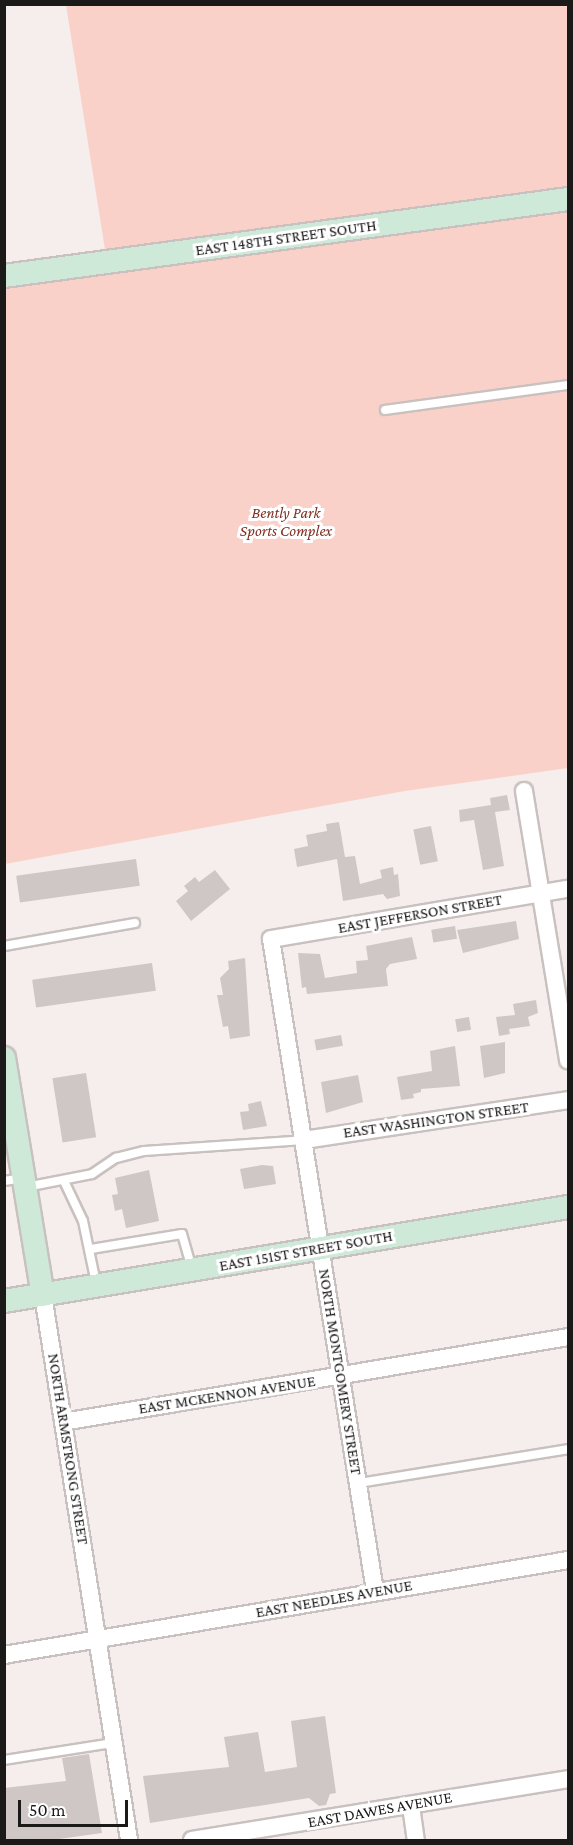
<!DOCTYPE html>
<html>
<head>
<meta charset="utf-8">
<style>
  body { margin:0 }
  #map { position:relative; width:573px; height:1845px; overflow:hidden; background:#f6eeec; font-family:"Crimson Pro",serif }
  div>[style] { position:absolute }
  [style*='--x'] { left:calc(var(--x)*1px); top:calc(var(--y)*1px); width:calc(var(--w)*1px); rotate:calc(var(--a)*1deg) }
  .green>* { inset:0; background:#fad1c8 }
  .building>* { inset:0; background:#cfc7c5; transform-origin:0 0 }
  .roads { filter:drop-shadow(2px 0 #c9c1bf) drop-shadow(-2px 0 #c9c1bf) drop-shadow(0 2px #c9c1bf) drop-shadow(0 -2px #c9c1bf) }
  .lane>* { height:8px; margin:-4px; padding:0 4px; transform-origin:4px; border-radius:4px; background:#fff }
  .street>* { height:16px; margin:-8px; padding:0 8px; transform-origin:8px; border-radius:8px; background:#fff }
  .secondary>* { height:22px; margin:-11px; padding:0 11px; transform-origin:11px; border-radius:11px; background:#cee9d8 }
  span { translate:-50% -50%; white-space:nowrap; text-align:center; line-height:1.15; -webkit-text-stroke:6px #fff; paint-order:stroke }
  .street-label { font-size:16px; color:#1c1919 }
  .park-label { font-size:16px; color:#802f21; font-style:italic }
  .frame { position:absolute; inset:0; border:6px solid #1c1919; pointer-events:none }
  .scale { position:absolute; left:18px; top:1800px; width:110px; height:27px; box-sizing:border-box; border:3px solid #1c1919; border-top:0; padding-left:8px; font-size:18px; line-height:21px; white-space:nowrap; color:#1c1919; -webkit-text-stroke:4px #fff; paint-order:stroke }
</style>
</head>
<body>
<div id="map">
  <div class="green">
    <div style="clip-path:polygon(66px 5px,568px 5px,568px 768px,405px 791px,5px 864px,4px 276px,107px 262px)"></div>
  </div>
  <div class="building">
    <div style="clip-path:polygon(507px 795px,510px 810px,495px 812px,504px 866px,483px 870px,474px 820px,460px 822px,459px 810px,491px 805px,490px 798px)"></div>
    <div style="clip-path:polygon(339px 822px,345px 857px,355px 856px,360px 884px,382px 878px,380px 870px,393px 867px,394px 875px,398px 874px,400px 896px,387px 899px,383px 894px,343px 901px,337px 859px,297px 867px,294px 849px,308px 846px,306px 835px,327px 831px,326px 824px)"></div>
    <div style="left:431px;top:826px;width:36px;height:18px;rotate:79deg"></div>
    <div style="left:136px;top:859px;width:27px;height:121px;rotate:82deg"></div>
    <div style="clip-path:polygon(215px 870px,230px 889px,191px 921px,176px 901px,188px 891px,184px 886px,195px 877px,199px 882px)"></div>
    <div style="clip-path:polygon(516px 921px,519px 939px,463px 953px,457px 930px)"></div>
    <div style="left:455px;top:926px;width:13px;height:24px;rotate:81deg"></div>
    <div style="clip-path:polygon(412px 937px,417px 959px,390px 964px,386px 969px,388px 986px,307px 994px,306px 987px,302px 988px,298px 953px,320px 954px,325px 978px,357px 973px,356px 961px,368px 960px,366px 946px)"></div>
    <div style="clip-path:polygon(245px 958px,250px 1036px,230px 1039px,228px 1026px,223px 1027px,217px 995px,223px 995px,220px 978px,229px 969px,228px 961px)"></div>
    <div style="left:152px;top:963px;width:28px;height:121px;rotate:82deg"></div>
    <div style="clip-path:polygon(536px 1000px,538px 1013px,528px 1017px,530px 1026px,509px 1029px,510px 1034px,499px 1036px,496px 1017px,515px 1015px,513px 1004px)"></div>
    <div style="left:469px;top:1017px;width:13px;height:14px;rotate:81deg"></div>
    <div style="left:341px;top:1035px;width:11px;height:27px;rotate:80deg"></div>
    <div style="clip-path:polygon(505px 1042px,505px 1073px,484px 1078px,480px 1046px)"></div>
    <div style="clip-path:polygon(455px 1046px,460px 1086px,421px 1089px,421px 1092px,413px 1094px,414px 1098px,401px 1100px,397px 1077px,432px 1071px,430px 1051px)"></div>
    <div style="left:86px;top:1073px;width:65px;height:34px;rotate:81deg"></div>
    <div style="clip-path:polygon(358px 1075px,363px 1102px,326px 1113px,321px 1082px)"></div>
    <div style="clip-path:polygon(261px 1101px,267px 1126px,243px 1130px,240px 1112px,249px 1111px,248px 1104px)"></div>
    <div style="clip-path:polygon(262px 1165px,273px 1166px,276px 1184px,244px 1189px,240px 1169px)"></div>
    <div style="clip-path:polygon(149px 1170px,159px 1221px,126px 1228px,122px 1209px,115px 1211px,112px 1195px,118px 1194px,115px 1178px)"></div>
    <div style="clip-path:polygon(325px 1716px,336px 1793px,330px 1794px,326px 1805px,319px 1806px,309px 1798px,150px 1823px,143px 1776px,229px 1767px,224px 1737px,258px 1732px,265px 1772px,297px 1767px,291px 1721px)"></div>
    <div style="clip-path:polygon(89px 1754px,102px 1833px,52px 1840px,4px 1840px,4px 1788px,66px 1781px,62px 1758px)"></div>
  </div>
  <div class="roads">
    <div class="lane">
      <div style="--x:385;--y:410;--w:185;--a:-7.8"></div>
      <div style="--x:4;--y:946;--w:133;--a:-10"></div>
      <div style="--x:4;--y:1181;--w:18;--a:-9"></div>
      <div style="--x:64;--y:1181;--w:44;--a:64.6"></div>
      <div style="--x:83;--y:1221;--w:63;--a:78.2"></div>
      <div style="--x:26;--y:1187;--w:67;--a:-11.1"></div>
      <div style="--x:92;--y:1174;--w:29;--a:-34"></div>
      <div style="--x:116;--y:1158;--w:29;--a:-14"></div>
      <div style="--x:144;--y:1151;--w:160;--a:-3.9"></div>
      <div style="--x:91;--y:1249;--w:92;--a:-9.4"></div>
      <div style="--x:182;--y:1234;--w:35;--a:74"></div>
      <div style="--x:359;--y:1483;--w:212;--a:-9.2"></div>
      <div style="--x:4;--y:1760;--w:110;--a:-8.9"></div>
    </div>
    <div class="street">
      <div style="--x:524;--y:791;--w:273;--a:80.7"></div>
      <div style="--x:304;--y:1140;--w:267;--a:-8.6"></div>
      <div style="--x:43;--y:1295;--w:552;--a:81.03"></div>
      <div style="--x:63;--y:1422;--w:512;--a:-9.55"></div>
      <div style="--x:375;--y:1591;--w:660;--a:-99.06"></div>
      <div style="--x:271;--y:939;--w:301;--a:-9.6"></div>
      <div style="--x:4;--y:1655;--w:572;--a:-9.56"></div>
      <div style="--x:411;--y:1806;--w:34;--a:82"></div>
      <div style="--x:192;--y:1840;--w:381;--a:-9.2"></div>
    </div>
    <div class="secondary">
      <div style="--x:4;--y:276;--w:569;--a:-7.77"></div>
      <div style="--x:4;--y:1058;--w:240;--a:80.7"></div>
      <div style="--x:4;--y:1301;--w:572;--a:-9.46"></div>
    </div>
  </div>
  <div class="street-label">
    <span style="left:286px;top:238px;rotate:-8deg">EAST 148TH STREET SOUTH</span>
    <span style="left:420px;top:914px;rotate:-10deg">EAST JEFFERSON STREET</span>
    <span style="left:436px;top:1120px;rotate:-8deg">EAST WASHINGTON STREET</span>
    <span style="left:306px;top:1251px;rotate:-10deg">EAST 151ST STREET SOUTH</span>
    <span style="left:340px;top:1372px;rotate:81deg">NORTH MONTGOMERY STREET</span>
    <span style="left:227px;top:1395px;rotate:-9deg">EAST MCKENNON AVENUE</span>
    <span style="left:68px;top:1449px;rotate:81deg">NORTH ARMSTRONG STREET</span>
    <span style="left:334px;top:1599px;rotate:-10deg">EAST NEEDLES AVENUE</span>
    <span style="left:380px;top:1810px;rotate:-10deg">EAST DAWES AVENUE</span>
  </div>
  <div class="park-label">
    <span style="left:286px;top:522px">Bently Park<br>Sports Complex</span>
  </div>
  <div class="frame"></div>
  <div class="scale">50 m</div>
</div>
</body>
</html>
